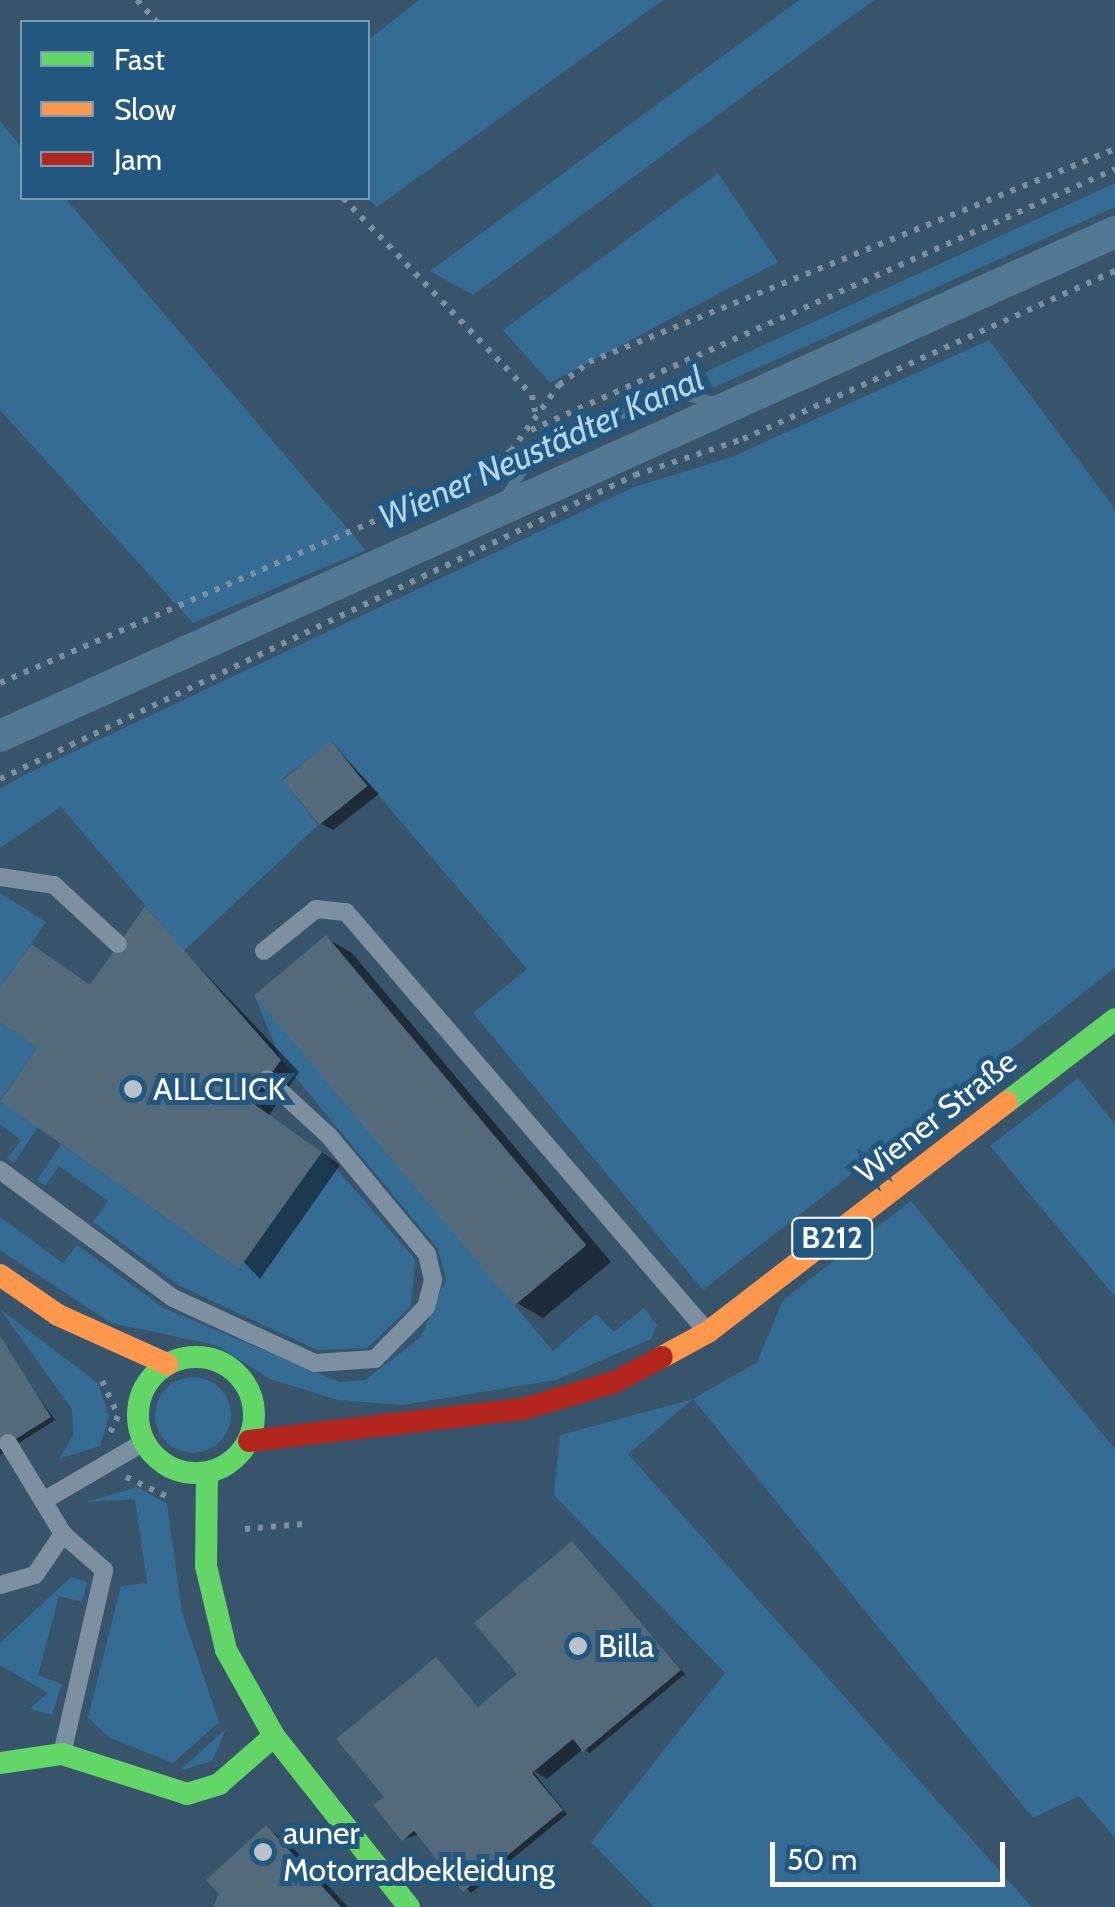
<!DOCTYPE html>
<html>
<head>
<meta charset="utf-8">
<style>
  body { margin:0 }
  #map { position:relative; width:1115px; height:1907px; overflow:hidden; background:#37546a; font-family:Cabin,sans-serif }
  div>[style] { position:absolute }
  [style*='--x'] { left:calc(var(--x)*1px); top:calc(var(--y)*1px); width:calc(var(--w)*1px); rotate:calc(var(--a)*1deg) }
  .green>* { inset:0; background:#346c94 }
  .round { border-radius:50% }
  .shadow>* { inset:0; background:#0007 }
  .stream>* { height:10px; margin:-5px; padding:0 5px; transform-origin:5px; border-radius:5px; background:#537894 }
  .canal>* { height:32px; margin:-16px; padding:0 16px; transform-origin:16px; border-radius:16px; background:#537894 }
  .building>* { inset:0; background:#526a7c; transform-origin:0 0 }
  .path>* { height:6px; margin-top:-3px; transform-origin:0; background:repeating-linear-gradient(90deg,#7d90a1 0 5px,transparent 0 13px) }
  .lane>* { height:18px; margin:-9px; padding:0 9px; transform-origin:9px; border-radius:9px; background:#7d90a1 }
  .fast>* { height:22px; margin:-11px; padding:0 11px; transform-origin:11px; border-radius:11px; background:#63d668 }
  .fast>.ring { margin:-11px; padding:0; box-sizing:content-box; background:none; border:22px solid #63d668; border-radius:50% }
  .slow>* { height:22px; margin:-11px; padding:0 11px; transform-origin:11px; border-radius:11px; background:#ff974d }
  .jam>* { height:22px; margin:-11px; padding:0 11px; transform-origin:11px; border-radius:11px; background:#b3261e }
  .dots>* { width:28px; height:28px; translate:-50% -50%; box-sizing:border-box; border:5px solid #22577f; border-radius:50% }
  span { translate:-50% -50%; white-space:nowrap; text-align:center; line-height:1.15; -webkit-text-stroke:10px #22577f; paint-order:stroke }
  .shield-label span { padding:2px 8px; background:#22577f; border:2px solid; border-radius:8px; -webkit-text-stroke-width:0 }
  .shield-label { font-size:30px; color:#fff; font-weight:700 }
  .poi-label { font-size:32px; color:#fff }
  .left { translate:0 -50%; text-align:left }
  .street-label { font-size:32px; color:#fff }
  .water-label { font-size:35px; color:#b3d6ee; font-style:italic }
  .legend { position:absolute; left:20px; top:20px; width:350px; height:180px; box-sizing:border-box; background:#22577f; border:2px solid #7a9ab2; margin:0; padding:12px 18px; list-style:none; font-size:30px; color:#fff }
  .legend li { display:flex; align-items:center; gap:20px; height:50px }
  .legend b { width:50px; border:2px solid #7a9ab2 }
  .scale { position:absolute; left:770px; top:1842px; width:235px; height:45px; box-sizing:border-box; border:5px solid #fff; border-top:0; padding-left:12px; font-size:30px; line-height:35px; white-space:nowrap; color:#fff; -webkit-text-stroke:8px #22577f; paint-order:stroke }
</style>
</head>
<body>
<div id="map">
  <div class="green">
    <div style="clip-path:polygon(419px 0,663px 0,377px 207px,367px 198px,368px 40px)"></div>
    <div style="clip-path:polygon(799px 0,874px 0,473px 295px,430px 271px)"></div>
    <div style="clip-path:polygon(0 121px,22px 148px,22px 198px,65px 198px,366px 550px,193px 623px,0 410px)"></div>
    <div style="clip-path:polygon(718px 173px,778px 262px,550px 383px,503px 330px)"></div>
    <div style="clip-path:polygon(1115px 183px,1115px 207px,713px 388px,705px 372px)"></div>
    <div style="clip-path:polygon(989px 340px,1115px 509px,1115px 968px,703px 1290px,473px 1013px,527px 969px,332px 741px,282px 779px,318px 825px,184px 951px,61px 807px,0 848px,0 789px,20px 777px,634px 487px,732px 457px)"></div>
    <div style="clip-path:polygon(0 893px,46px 922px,0 988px)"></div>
    <div style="clip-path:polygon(254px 995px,553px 1351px,596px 1314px,614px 1332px,644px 1308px,657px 1325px,651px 1339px,556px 1380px,403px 1405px,338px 1400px,270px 1379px,216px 1345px,111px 1323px,0 1250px,0 1217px,63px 1263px,77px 1245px,164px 1308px,339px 1382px,365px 1380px,421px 1337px,446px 1279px,438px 1249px,281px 1060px)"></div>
    <div style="clip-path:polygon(0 1022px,37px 1048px,0 1100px)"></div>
    <div style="clip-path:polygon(1078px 1078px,1115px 1124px,1115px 1297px,990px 1146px)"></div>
    <div style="clip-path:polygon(0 1101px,38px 1127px,14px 1163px,7px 1159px,21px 1140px,0 1124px)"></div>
    <div style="clip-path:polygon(61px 1144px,239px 1269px,322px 1152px,415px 1259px,411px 1306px,367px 1348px,317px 1350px,180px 1286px,93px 1222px,108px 1201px,59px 1166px,45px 1186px,37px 1180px)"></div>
    <div style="clip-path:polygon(911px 1201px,1115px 1449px,1115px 1838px,1079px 1796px,1033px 1818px,693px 1399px,628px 1454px,1032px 1907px,654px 1907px,591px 1842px,725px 1673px,554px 1495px,560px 1435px,693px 1399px,757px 1362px,783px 1300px)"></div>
    <div style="clip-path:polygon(0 1309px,98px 1383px,109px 1416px,100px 1446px,59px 1459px,73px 1436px,72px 1409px)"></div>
    <div class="round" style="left:155px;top:1377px;width:76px;height:76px"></div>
    <div style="clip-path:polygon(137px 1487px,167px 1504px,182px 1612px,219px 1722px,173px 1763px,110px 1738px,88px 1718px,121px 1586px,147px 1583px,135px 1499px,86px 1502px)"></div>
    <div style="clip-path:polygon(71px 1577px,87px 1582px,82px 1602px,59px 1596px,38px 1675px,62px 1684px,52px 1715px,29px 1709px,48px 1693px,0 1665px,0 1643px)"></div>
    <div style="clip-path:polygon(226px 1729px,212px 1761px,179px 1771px)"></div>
  </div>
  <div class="shadow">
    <div style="clip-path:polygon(332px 744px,379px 794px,333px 830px,320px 823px)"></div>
    <div style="clip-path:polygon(145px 910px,299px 1072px,269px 1115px,340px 1165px,260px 1279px,40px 1047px,0 1019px,0 992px,91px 986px)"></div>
    <div style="clip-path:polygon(326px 938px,352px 953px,611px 1262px,543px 1318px,517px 1303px)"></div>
    <div style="clip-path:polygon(0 1343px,55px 1420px,0 1455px)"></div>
    <div style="clip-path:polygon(573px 1544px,685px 1674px,590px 1753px,583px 1749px,547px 1779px,531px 1769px,567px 1814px,471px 1893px,419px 1834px,404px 1839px,388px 1797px,436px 1660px,480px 1709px,521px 1674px)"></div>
    <div style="clip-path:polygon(266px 1828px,286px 1840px,348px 1907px,216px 1907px)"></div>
  </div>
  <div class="stream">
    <div style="--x:497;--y:509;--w:81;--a:-56.1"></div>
    <div style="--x:542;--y:442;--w:144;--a:-19.4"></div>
    <div style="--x:678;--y:394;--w:52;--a:12.2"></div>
  </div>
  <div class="canal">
    <div style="--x:0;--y:736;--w:1224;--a:-24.32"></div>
  </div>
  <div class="building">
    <div style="left:331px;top:741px;width:58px;height:62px;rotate:51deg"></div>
    <div style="clip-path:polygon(145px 906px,281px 1060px,251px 1102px,322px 1152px,239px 1269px,0 1101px,37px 1048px,0 1022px,0 988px,31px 944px,90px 985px)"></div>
    <div style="left:326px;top:935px;width:405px;height:94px;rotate:50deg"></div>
    <div style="clip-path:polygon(0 1336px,51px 1417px,0 1449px)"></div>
    <div style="clip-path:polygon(572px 1541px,681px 1670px,583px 1752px,573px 1739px,532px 1773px,563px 1810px,463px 1892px,414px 1831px,402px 1841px,373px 1805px,384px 1797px,336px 1739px,436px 1657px,478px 1707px,517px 1674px,474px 1623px)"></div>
    <div style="clip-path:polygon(266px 1825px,341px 1907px,213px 1907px,219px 1894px,206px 1880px)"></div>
  </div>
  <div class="path">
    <div style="--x:137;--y:0;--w:30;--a:48"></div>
    <div style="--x:343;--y:198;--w:273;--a:46.2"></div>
    <div style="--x:532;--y:395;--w:17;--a:80"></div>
    <div style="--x:531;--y:430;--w:640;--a:-24.08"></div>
    <div style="--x:0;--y:683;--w:493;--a:-23.4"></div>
    <div style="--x:452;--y:487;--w:69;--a:-31.4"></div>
    <div style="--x:511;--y:451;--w:82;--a:-54"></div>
    <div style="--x:559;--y:385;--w:38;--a:-37"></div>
    <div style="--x:589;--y:362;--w:567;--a:-22.05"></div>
    <div style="--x:0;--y:779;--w:704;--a:-25.58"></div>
    <div style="--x:635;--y:475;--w:114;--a:-18.4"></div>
    <div style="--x:743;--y:439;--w:408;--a:-24.3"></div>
    <div style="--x:102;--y:1381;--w:38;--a:65"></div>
    <div style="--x:118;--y:1416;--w:19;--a:115"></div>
    <div style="--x:126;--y:1477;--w:44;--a:25.4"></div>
    <div style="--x:245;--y:1529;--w:58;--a:-4.9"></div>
  </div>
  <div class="lane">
    <div style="--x:0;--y:877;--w:55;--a:8.4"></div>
    <div style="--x:54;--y:885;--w:87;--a:42.7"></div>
    <div style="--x:264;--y:951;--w:67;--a:-38.9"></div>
    <div style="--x:316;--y:909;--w:30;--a:6"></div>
    <div style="--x:346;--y:912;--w:549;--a:49.29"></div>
    <div style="--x:0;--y:1170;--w:215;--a:36.5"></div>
    <div style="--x:173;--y:1298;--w:156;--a:24.6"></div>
    <div style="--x:315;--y:1363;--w:60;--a:-3.8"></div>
    <div style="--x:375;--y:1359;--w:73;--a:-45.6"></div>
    <div style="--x:426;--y:1307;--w:28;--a:-75"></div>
    <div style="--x:433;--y:1280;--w:27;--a:-103"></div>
    <div style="--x:427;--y:1254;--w:153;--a:-129.7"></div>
    <div style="--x:329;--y:1136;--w:84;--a:-137.4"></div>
    <div style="--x:8;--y:1443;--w:68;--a:58.9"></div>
    <div style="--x:43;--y:1501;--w:117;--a:-30.3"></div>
    <div style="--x:0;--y:1585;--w:36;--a:-16"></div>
    <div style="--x:35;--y:1575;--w:50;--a:-55.7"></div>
    <div style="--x:63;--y:1534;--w:39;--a:-121"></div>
    <div style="--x:62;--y:1754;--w:189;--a:-77.1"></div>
    <div style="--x:104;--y:1570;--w:55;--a:-138.7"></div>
  </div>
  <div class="fast">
    <div style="--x:1007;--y:1102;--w:136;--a:-37.5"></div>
    <div class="ring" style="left:138px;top:1357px;width:94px;height:94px"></div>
    <div style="--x:207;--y:1473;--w:93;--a:90.6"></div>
    <div style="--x:206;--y:1566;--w:86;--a:76.6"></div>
    <div style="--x:226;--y:1650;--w:98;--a:60.8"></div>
    <div style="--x:274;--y:1736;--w:218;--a:51.7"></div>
    <div style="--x:0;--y:1763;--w:63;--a:-8.3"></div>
    <div style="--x:62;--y:1754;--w:131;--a:17.7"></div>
    <div style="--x:187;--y:1794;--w:34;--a:-17"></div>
    <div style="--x:219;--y:1784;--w:73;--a:-41.1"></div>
  </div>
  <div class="slow">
    <div style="--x:0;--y:1275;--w:70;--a:34.6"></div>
    <div style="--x:58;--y:1315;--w:120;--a:24.2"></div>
    <div style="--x:662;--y:1357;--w:52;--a:-28.5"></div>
    <div style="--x:708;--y:1332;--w:377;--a:-37.6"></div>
  </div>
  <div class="jam">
    <div style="--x:249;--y:1441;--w:276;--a:-6.7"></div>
    <div style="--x:523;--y:1409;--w:96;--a:-16.4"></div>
    <div style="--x:615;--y:1382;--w:53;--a:-28"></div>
  </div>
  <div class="dots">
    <div style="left:133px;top:1089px;background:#b9c3cb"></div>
    <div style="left:578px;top:1646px;background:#b9c3cb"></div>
    <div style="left:263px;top:1852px;background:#b9c3cb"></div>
  </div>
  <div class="shield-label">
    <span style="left:832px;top:1238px">B212</span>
  </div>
  <div class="poi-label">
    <span class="left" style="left:153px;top:1089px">ALLCLICK</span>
    <span class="left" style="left:598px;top:1646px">Billa</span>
    <span class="left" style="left:283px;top:1852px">auner<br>Motorradbekleidung</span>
  </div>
  <div class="street-label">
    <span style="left:936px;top:1117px;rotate:-38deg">Wiener Straße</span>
  </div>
  <div class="water-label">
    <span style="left:541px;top:448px;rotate:-24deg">Wiener Neustädter Kanal</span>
  </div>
  <ul class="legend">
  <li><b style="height:12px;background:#63d668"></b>Fast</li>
  <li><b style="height:12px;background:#ff974d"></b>Slow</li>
  <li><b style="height:12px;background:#b3261e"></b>Jam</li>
  </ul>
  <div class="scale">50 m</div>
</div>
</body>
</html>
